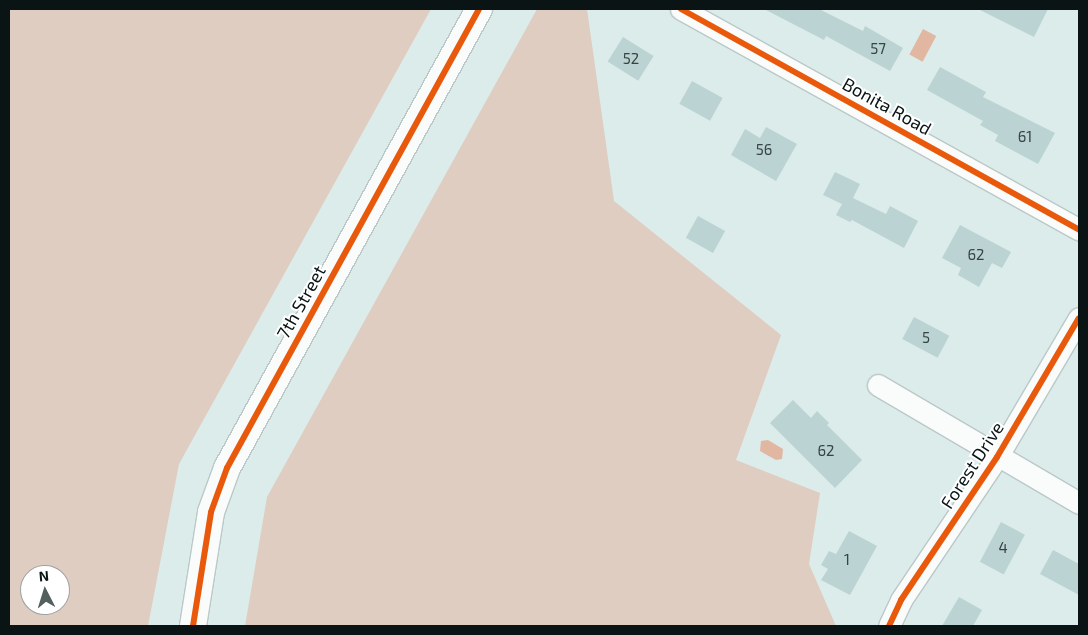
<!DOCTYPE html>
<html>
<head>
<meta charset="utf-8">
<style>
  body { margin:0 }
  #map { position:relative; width:1088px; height:635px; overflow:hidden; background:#dbecea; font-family:"Exo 2",sans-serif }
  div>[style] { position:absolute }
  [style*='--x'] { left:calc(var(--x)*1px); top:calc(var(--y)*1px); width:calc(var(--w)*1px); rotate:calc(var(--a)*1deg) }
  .green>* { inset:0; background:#dfcdc1 }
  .water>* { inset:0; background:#e1b7a2; transform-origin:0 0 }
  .building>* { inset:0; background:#bbd4d3; transform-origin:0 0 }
  .roads { filter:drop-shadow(1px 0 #bbc8c7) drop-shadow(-1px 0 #bbc8c7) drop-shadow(0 1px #bbc8c7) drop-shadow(0 -1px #bbc8c7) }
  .minor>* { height:21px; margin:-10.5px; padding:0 10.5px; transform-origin:10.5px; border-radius:10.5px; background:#fafcfc }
  .tertiary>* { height:26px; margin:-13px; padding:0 13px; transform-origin:13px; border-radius:13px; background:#fafcfc }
  .cycleway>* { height:6px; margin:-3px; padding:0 3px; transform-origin:3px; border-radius:3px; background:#e8590c }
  span { translate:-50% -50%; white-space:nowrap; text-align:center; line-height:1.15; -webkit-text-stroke:4px #fff; paint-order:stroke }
  .number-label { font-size:15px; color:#364444 }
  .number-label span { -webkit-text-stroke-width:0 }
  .street-label { font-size:18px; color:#0a1414 }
  .frame { position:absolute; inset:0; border:10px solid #0a1414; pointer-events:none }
  .north { position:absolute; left:20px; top:565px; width:50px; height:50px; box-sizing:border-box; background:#fff; border:1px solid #9da1a1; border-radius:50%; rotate:355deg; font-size:14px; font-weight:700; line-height:20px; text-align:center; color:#0a1414 }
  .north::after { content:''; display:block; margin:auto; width:18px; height:22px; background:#53605f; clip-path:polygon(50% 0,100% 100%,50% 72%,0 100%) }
</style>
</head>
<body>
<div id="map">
  <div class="green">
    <div style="clip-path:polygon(evenodd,9px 9px,431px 9px,179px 464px,148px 626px,9px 626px,9px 9px,30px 575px,60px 575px,60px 605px,30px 605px,30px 575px)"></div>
    <div style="clip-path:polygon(537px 9px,587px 9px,614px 201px,781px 335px,736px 460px,820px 493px,809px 564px,836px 626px,245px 626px,267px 497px)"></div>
  </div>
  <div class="water">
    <div style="left:923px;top:29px;width:15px;height:29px;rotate:28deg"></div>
    <div style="clip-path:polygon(768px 440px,783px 449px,782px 459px,776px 460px,760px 451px,761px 441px)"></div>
  </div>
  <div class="building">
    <div style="clip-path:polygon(764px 9px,819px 9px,863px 31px,865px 26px,903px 48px,890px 71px,826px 36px,824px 40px)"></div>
    <div style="clip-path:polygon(978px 9px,1048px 9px,1034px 37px)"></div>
    <div style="left:623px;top:37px;width:36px;height:29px;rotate:32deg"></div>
    <div style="clip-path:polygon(940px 67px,986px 92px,983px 97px,1055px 133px,1038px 164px,995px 141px,998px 135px,980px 125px,983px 121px,927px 90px)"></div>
    <div style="left:692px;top:81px;width:35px;height:26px;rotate:29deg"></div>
    <div style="clip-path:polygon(766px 127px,797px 144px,776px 181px,731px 155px,745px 129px,760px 138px)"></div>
    <div style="clip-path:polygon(835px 172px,860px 184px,853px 198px,886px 214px,890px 206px,918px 221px,904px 248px,852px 220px,850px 222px,836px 215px,842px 204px,823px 195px)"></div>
    <div style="left:698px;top:216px;width:31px;height:25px;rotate:29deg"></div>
    <div style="clip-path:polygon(960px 225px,1011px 252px,1002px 268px,992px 263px,979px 287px,958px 275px,961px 268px,942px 258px)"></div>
    <div style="left:914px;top:317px;width:40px;height:25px;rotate:28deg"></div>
    <div style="clip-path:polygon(793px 400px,811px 418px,817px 411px,829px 423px,827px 425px,862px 460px,835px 488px,770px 423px)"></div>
    <div style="left:1001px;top:522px;width:27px;height:45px;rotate:28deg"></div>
    <div style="clip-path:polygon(849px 531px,877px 546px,850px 595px,821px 580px,828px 569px,821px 565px,829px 551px,836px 554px)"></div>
    <div style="clip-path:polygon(1053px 550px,1079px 564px,1079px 595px,1040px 574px)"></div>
    <div style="clip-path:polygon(959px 597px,982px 610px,973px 626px,942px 626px)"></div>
  </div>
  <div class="roads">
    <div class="minor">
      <div style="--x:681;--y:9;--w:455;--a:29"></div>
      <div style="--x:878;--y:385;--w:233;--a:30.4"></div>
      <div style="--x:889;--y:626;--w:29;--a:-65"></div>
      <div style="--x:901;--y:600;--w:172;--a:-56.1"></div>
      <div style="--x:997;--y:457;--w:161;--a:-59.5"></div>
    </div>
    <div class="tertiary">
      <div style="--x:193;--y:626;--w:115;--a:-81"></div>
      <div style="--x:211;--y:512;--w:47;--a:-70"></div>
      <div style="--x:227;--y:468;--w:524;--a:-61.23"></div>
    </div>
  </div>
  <div class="cycleway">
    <div style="--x:681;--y:9;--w:455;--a:29"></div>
    <div style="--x:193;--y:626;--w:115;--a:-81"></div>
    <div style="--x:211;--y:512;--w:47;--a:-70"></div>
    <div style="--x:227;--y:468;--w:524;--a:-61.23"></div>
    <div style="--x:889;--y:626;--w:29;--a:-65"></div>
    <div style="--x:901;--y:600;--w:172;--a:-56.1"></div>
    <div style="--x:997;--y:457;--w:161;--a:-59.5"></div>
  </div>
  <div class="number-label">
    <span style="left:878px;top:49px">57</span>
    <span style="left:631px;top:59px">52</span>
    <span style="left:1025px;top:137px">61</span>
    <span style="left:764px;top:150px">56</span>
    <span style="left:976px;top:255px">62</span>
    <span style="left:926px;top:338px">5</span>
    <span style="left:826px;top:451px">62</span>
    <span style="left:1003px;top:548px">4</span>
    <span style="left:847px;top:560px">1</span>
  </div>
  <div class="street-label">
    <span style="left:887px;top:106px;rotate:29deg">Bonita Road</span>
    <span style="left:301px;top:302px;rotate:-61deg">7th Street</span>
    <span style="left:972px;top:465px;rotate:-57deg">Forest Drive</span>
  </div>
  <div class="frame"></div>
  <div class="north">N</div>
</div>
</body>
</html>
